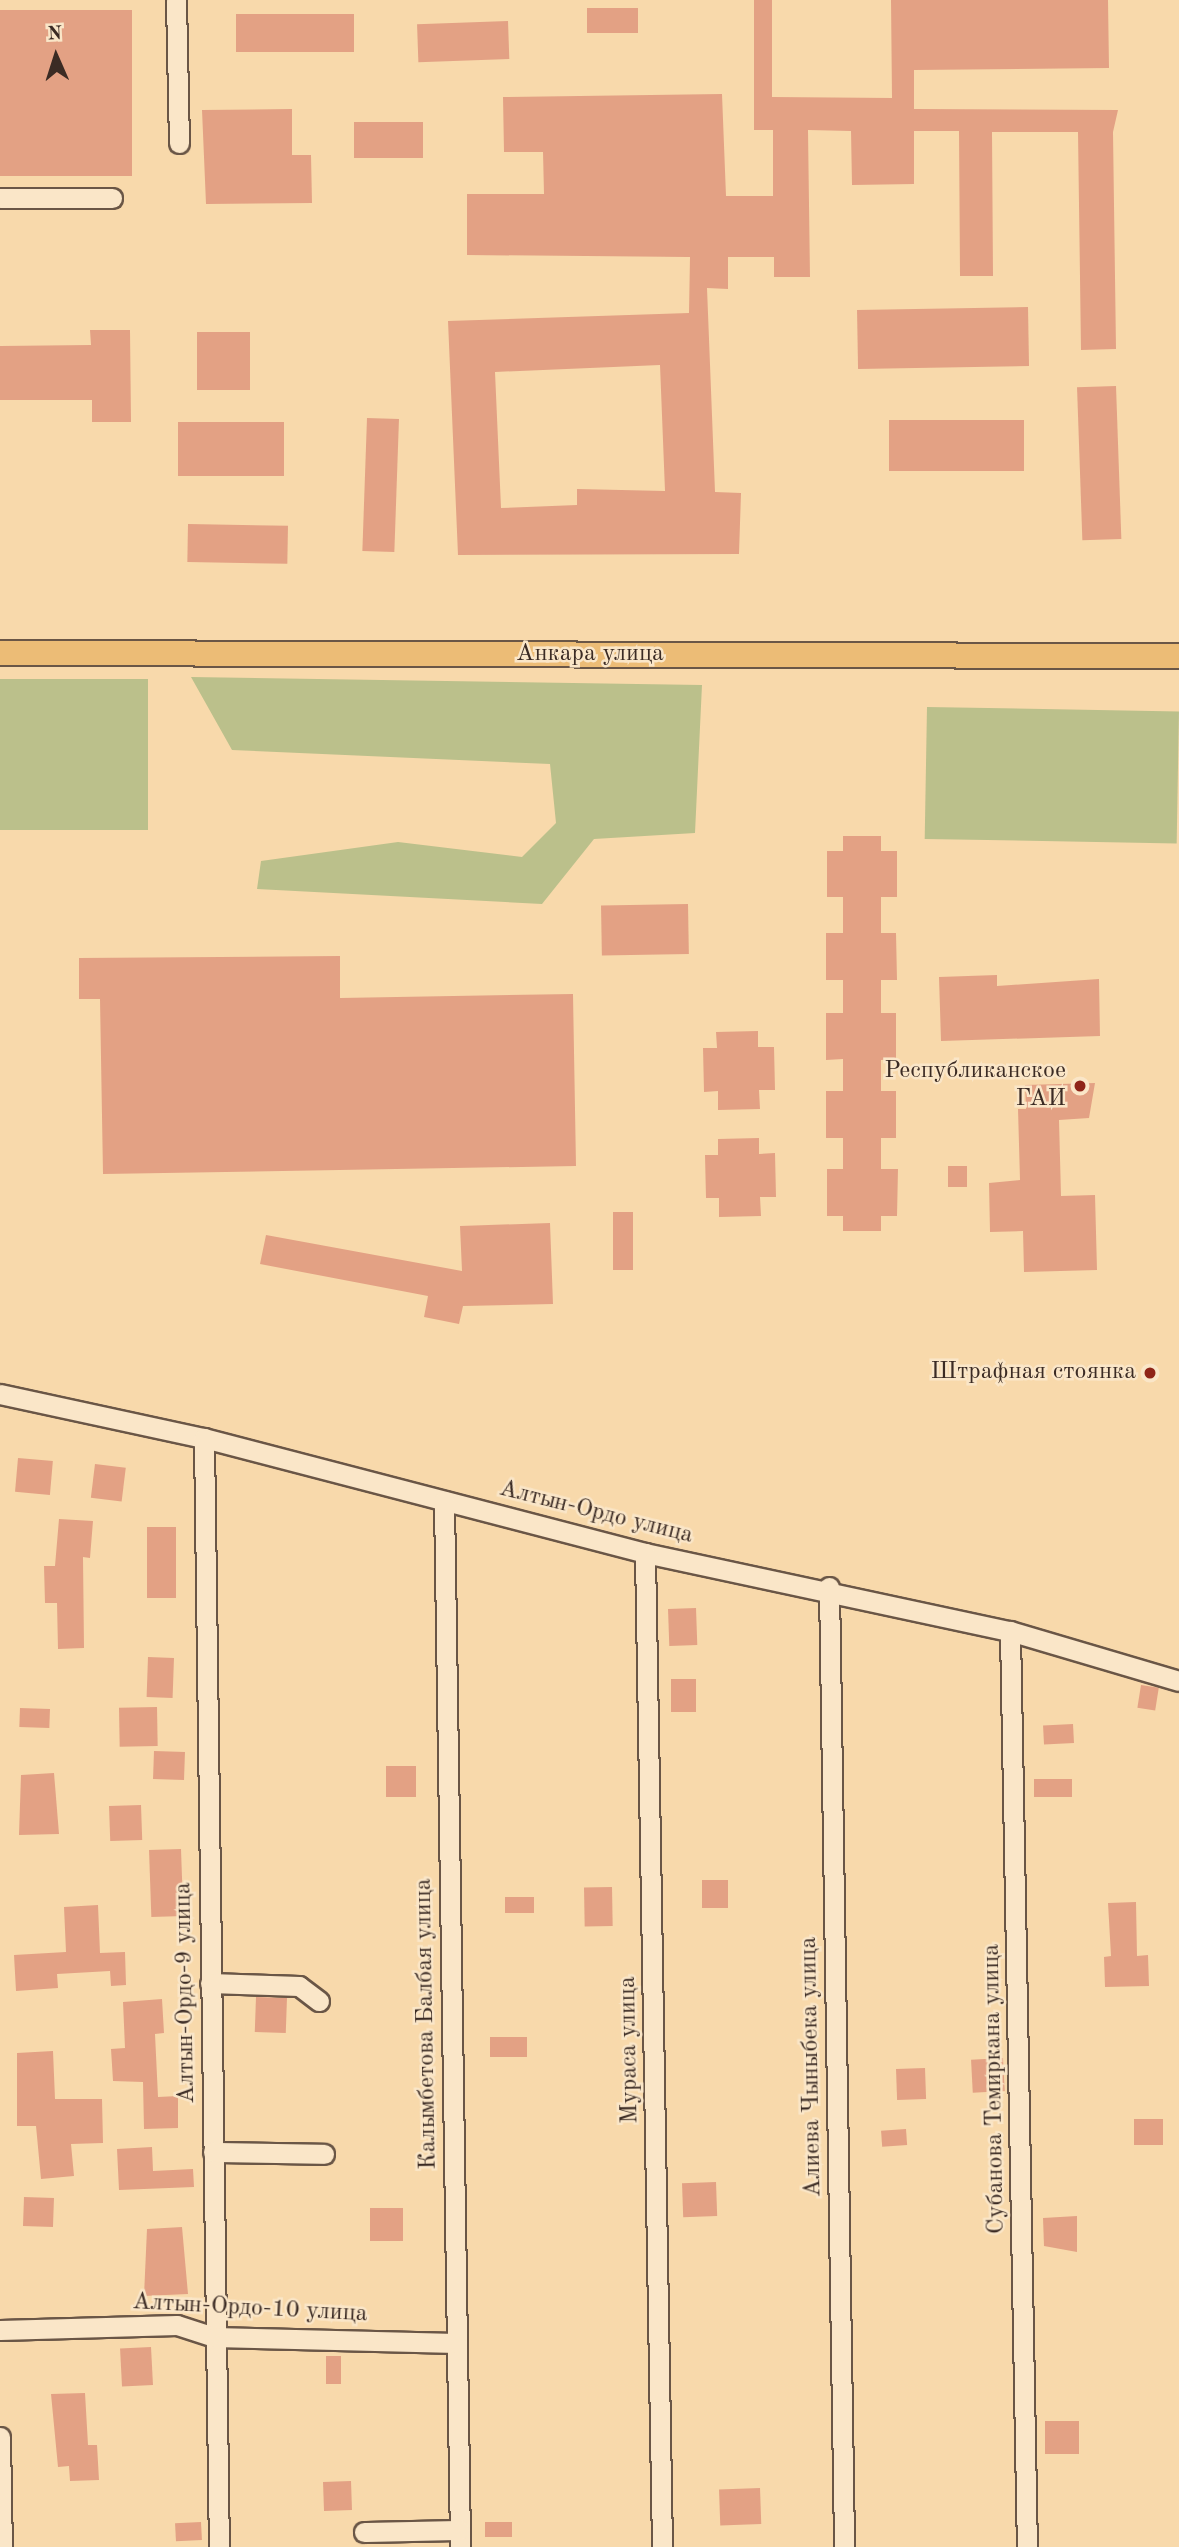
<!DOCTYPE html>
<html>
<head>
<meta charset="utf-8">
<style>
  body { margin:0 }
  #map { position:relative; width:1179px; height:2547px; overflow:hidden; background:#f8d9ab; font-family:"Old Standard TT",serif }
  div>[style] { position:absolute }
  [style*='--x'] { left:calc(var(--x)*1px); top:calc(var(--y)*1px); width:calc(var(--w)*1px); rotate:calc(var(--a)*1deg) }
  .green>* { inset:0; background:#bbc08b; transform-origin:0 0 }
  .building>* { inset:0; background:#e3a184; transform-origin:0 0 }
  .roads { filter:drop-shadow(2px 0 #6a5646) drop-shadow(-2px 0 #6a5646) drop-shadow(0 2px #6a5646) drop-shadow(0 -2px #6a5646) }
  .minor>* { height:19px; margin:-9.5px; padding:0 9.5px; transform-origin:9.5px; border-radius:9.5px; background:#fae6c8 }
  .major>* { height:24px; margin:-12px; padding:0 12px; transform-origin:12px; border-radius:12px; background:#ecbc76 }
  .dots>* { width:19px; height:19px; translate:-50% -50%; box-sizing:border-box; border:4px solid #fae6c8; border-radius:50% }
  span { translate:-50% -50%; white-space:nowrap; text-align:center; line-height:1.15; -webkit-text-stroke:5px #fae6c8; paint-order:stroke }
  .street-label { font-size:24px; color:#3b2b24 }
  .poi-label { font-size:24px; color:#3b2b24 }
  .right { translate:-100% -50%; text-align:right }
  .north { position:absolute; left:21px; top:21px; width:70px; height:70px; -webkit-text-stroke:5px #fae6c8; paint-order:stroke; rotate:357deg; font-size:19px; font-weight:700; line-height:28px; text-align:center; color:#3b2b24 }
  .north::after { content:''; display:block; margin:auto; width:24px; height:32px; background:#3b2b24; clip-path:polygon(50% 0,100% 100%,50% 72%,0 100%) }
</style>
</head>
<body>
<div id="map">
  <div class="green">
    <div style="clip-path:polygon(191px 677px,702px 685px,695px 833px,594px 839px,542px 904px,257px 889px,261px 861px,398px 842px,522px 857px,556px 823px,550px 764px,232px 750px)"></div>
    <div style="left:0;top:679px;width:148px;height:151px"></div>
    <div style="left:927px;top:707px;width:252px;height:132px;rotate:1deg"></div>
  </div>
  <div class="building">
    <div style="clip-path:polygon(evenodd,754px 0,772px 0,772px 97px,892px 98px,891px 0,1108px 0,1109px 68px,914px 70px,914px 109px,1118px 110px,1113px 132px,1116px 349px,1081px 350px,1078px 132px,992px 132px,993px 276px,960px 276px,959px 131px,914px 131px,914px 184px,852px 185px,851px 131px,808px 130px,810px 277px,774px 277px,774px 257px,728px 257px,728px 289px,707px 288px,715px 492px,741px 493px,739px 554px,458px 555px,448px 321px,689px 313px,690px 257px,467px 255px,467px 194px,544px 194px,543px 152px,504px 152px,503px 97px,722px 94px,726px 196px,773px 196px,773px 130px,754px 130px,754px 0,660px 365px,665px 491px,577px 489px,577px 505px,501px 508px,495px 372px,660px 365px)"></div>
    <div style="left:587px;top:8px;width:51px;height:25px"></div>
    <div style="left:0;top:10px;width:132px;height:166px"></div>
    <div style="left:354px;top:14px;width:38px;height:118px;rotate:90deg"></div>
    <div style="left:508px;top:21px;width:38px;height:91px;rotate:88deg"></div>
    <div style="clip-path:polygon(292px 109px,292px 155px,311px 155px,312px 203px,206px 204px,202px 110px)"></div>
    <div style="left:354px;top:122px;width:69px;height:36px"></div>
    <div style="left:1028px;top:307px;width:59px;height:171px;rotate:89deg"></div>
    <div style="clip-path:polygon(90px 330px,130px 330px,131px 422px,92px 422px,92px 400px,0 400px,0 346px,91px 345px)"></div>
    <div style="left:197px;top:332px;width:53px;height:58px"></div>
    <div style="left:1116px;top:386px;width:153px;height:39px;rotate:88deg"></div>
    <div style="left:367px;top:418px;width:32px;height:133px;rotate:2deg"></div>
    <div style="left:889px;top:420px;width:135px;height:51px"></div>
    <div style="left:284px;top:422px;width:54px;height:106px;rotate:90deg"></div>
    <div style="left:188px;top:524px;width:100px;height:38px;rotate:1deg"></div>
    <div style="clip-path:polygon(843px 836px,881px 836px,881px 851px,897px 851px,897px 897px,881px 897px,881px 933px,896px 933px,897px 980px,881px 980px,881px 1013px,896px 1013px,896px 1059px,881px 1060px,881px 1091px,896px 1091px,896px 1138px,881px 1138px,881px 1169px,898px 1169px,897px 1216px,881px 1216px,881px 1231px,843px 1231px,843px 1216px,827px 1216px,827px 1169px,843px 1169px,843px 1138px,826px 1138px,826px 1091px,843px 1091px,843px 1059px,826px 1060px,826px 1013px,843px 1013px,843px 980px,826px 980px,826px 933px,843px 933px,843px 897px,827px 897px,827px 851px,843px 851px)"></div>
    <div style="left:688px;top:904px;width:50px;height:87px;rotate:89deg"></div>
    <div style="clip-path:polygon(340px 956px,340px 998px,573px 994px,576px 1166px,103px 1174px,100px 999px,79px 999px,79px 958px)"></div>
    <div style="clip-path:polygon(997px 975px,997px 986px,1099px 979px,1100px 1036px,941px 1041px,939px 977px)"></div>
    <div style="clip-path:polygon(758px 1031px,758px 1047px,774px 1047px,775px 1090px,759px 1090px,760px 1109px,718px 1110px,718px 1091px,704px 1092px,703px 1048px,717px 1048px,716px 1032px)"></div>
    <div style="clip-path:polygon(1095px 1083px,1089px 1118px,1059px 1120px,1061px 1196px,1095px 1195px,1097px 1270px,1024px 1272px,1023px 1231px,990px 1232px,989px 1183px,1020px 1180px,1018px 1109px,1026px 1109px,1025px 1085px)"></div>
    <div style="clip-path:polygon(759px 1138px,759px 1154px,775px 1153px,776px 1197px,760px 1197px,761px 1216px,719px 1217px,719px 1198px,706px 1198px,705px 1155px,718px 1155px,718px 1139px)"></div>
    <div style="left:948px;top:1166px;width:19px;height:21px"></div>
    <div style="left:613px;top:1212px;width:20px;height:58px"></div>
    <div style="clip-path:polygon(550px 1223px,553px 1304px,463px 1306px,459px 1324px,424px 1317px,428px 1296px,260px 1264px,266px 1235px,462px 1271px,460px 1226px)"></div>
    <div style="left:18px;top:1458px;width:35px;height:34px;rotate:5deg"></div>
    <div style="left:95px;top:1464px;width:31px;height:34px;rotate:7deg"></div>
    <div style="clip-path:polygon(59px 1519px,93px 1521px,90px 1558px,83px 1557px,84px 1648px,58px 1649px,57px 1603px,45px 1603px,44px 1566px,55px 1566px)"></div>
    <div style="left:147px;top:1527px;width:29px;height:71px"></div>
    <div style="left:696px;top:1608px;width:37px;height:28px;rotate:88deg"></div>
    <div style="left:148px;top:1657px;width:26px;height:40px;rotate:2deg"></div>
    <div style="left:671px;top:1679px;width:25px;height:33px"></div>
    <div style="left:1141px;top:1685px;width:18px;height:23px;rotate:9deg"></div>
    <div style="left:157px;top:1707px;width:39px;height:38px;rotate:89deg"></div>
    <div style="left:20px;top:1708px;width:30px;height:19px;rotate:2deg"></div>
    <div style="left:1073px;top:1724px;width:19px;height:30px;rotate:87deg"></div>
    <div style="left:154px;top:1751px;width:31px;height:28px;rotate:2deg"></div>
    <div style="left:416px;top:1766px;width:31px;height:30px;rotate:90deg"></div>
    <div style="clip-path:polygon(54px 1773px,59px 1834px,19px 1835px,21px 1775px)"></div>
    <div style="left:1072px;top:1779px;width:18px;height:38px;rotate:90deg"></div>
    <div style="left:141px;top:1805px;width:35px;height:32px;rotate:88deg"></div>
    <div style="left:181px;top:1849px;width:67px;height:32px;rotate:88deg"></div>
    <div style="left:702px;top:1880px;width:26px;height:28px"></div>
    <div style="left:612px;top:1887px;width:39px;height:28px;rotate:89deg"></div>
    <div style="left:505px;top:1897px;width:29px;height:16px"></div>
    <div style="clip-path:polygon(1136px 1902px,1137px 1956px,1148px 1955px,1149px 1986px,1105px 1987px,1104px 1957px,1111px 1956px,1108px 1903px)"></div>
    <div style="clip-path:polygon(98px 1905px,100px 1953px,125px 1952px,126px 1985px,111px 1986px,110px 1971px,57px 1974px,58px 1988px,16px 1991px,14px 1955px,66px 1952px,64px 1907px)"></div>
    <div style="left:256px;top:1997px;width:31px;height:35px;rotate:2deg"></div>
    <div style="clip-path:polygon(162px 1999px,164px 2033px,155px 2034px,158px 2097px,178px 2096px,178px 2128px,144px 2129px,143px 2082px,113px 2081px,111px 2049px,125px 2048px,123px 2002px)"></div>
    <div style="left:490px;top:2037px;width:37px;height:20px"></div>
    <div style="clip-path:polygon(53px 2051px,55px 2099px,102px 2099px,103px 2143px,71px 2144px,74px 2176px,41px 2179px,36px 2126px,17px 2126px,17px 2053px)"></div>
    <div style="left:1003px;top:2058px;width:33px;height:32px;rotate:87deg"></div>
    <div style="left:925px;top:2068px;width:31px;height:29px;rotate:88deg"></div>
    <div style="left:1134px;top:2119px;width:29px;height:26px"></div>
    <div style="left:906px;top:2129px;width:16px;height:25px;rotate:86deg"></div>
    <div style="clip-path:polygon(152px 2147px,153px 2171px,193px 2169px,194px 2187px,119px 2190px,117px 2149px)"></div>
    <div style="left:716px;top:2182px;width:34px;height:34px;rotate:88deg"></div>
    <div style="left:24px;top:2197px;width:30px;height:29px;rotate:2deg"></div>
    <div style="left:370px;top:2208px;width:33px;height:33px"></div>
    <div style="clip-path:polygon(1077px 2216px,1077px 2252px,1044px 2246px,1043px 2218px)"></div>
    <div style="clip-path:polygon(182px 2227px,188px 2294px,144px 2296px,147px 2229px)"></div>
    <div style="left:151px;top:2347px;width:38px;height:31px;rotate:87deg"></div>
    <div style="left:326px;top:2356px;width:15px;height:28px"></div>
    <div style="clip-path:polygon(85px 2393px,88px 2445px,97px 2445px,99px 2480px,70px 2481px,69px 2466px,58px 2467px,51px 2394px)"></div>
    <div style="left:1045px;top:2421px;width:34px;height:33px"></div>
    <div style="left:351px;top:2481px;width:29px;height:28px;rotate:88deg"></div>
    <div style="left:760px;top:2488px;width:36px;height:41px;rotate:88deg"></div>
    <div style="left:201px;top:2522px;width:18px;height:26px;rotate:87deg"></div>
    <div style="left:485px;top:2522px;width:27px;height:15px"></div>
  </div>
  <div class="roads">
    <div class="minor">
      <div style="--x:176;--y:0;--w:143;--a:88.8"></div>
      <div style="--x:0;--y:198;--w:112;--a:0"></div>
      <div style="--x:0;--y:1394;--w:209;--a:12.2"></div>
      <div style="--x:204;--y:1438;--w:456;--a:14.6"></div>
      <div style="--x:645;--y:1553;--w:373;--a:12.1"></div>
      <div style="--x:1010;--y:1631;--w:176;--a:16.5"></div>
      <div style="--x:204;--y:1438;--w:1109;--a:89.23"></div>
      <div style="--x:444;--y:1501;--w:1046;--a:89.12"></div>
      <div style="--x:645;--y:1553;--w:994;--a:89.02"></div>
      <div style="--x:829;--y:1587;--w:960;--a:89.1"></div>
      <div style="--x:1010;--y:1631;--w:916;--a:88.94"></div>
      <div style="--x:210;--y:1983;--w:89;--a:1.9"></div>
      <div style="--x:299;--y:1986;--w:25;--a:37"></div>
      <div style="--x:213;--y:2152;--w:111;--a:1"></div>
      <div style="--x:0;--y:2330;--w:177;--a:-1.6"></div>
      <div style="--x:177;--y:2325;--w:39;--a:18"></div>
      <div style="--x:214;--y:2337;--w:242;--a:1.4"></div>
      <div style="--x:0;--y:2437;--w:110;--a:89"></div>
      <div style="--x:364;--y:2532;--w:95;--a:-1.2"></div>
    </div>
    <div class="major">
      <div style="--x:0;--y:653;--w:1179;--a:0.15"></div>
    </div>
  </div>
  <div class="dots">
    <div style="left:1080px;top:1086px;background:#8f2418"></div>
    <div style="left:1150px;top:1373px;background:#8f2418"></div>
  </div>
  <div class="street-label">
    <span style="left:590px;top:655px">Анкара улица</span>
    <span style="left:596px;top:1513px;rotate:14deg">Алтын-Ордо улица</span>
    <span style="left:186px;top:1993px;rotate:-91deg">Алтын-Ордо-9 улица</span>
    <span style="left:427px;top:2024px;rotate:-91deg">Калымбетова Балбая улица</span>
    <span style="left:630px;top:2050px;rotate:-91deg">Мураса улица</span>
    <span style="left:812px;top:2067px;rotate:-91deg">Алиева Чыныбека улица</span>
    <span style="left:995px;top:2089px;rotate:-91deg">Субанова Темиркана улица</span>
    <span style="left:250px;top:2309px;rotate:3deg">Алтын-Ордо-10 улица</span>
  </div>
  <div class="poi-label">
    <span class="right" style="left:1066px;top:1086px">Республиканское<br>ГАИ</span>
    <span class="right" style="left:1136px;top:1373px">Штрафная стоянка</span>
  </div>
  <div class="north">N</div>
</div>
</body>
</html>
